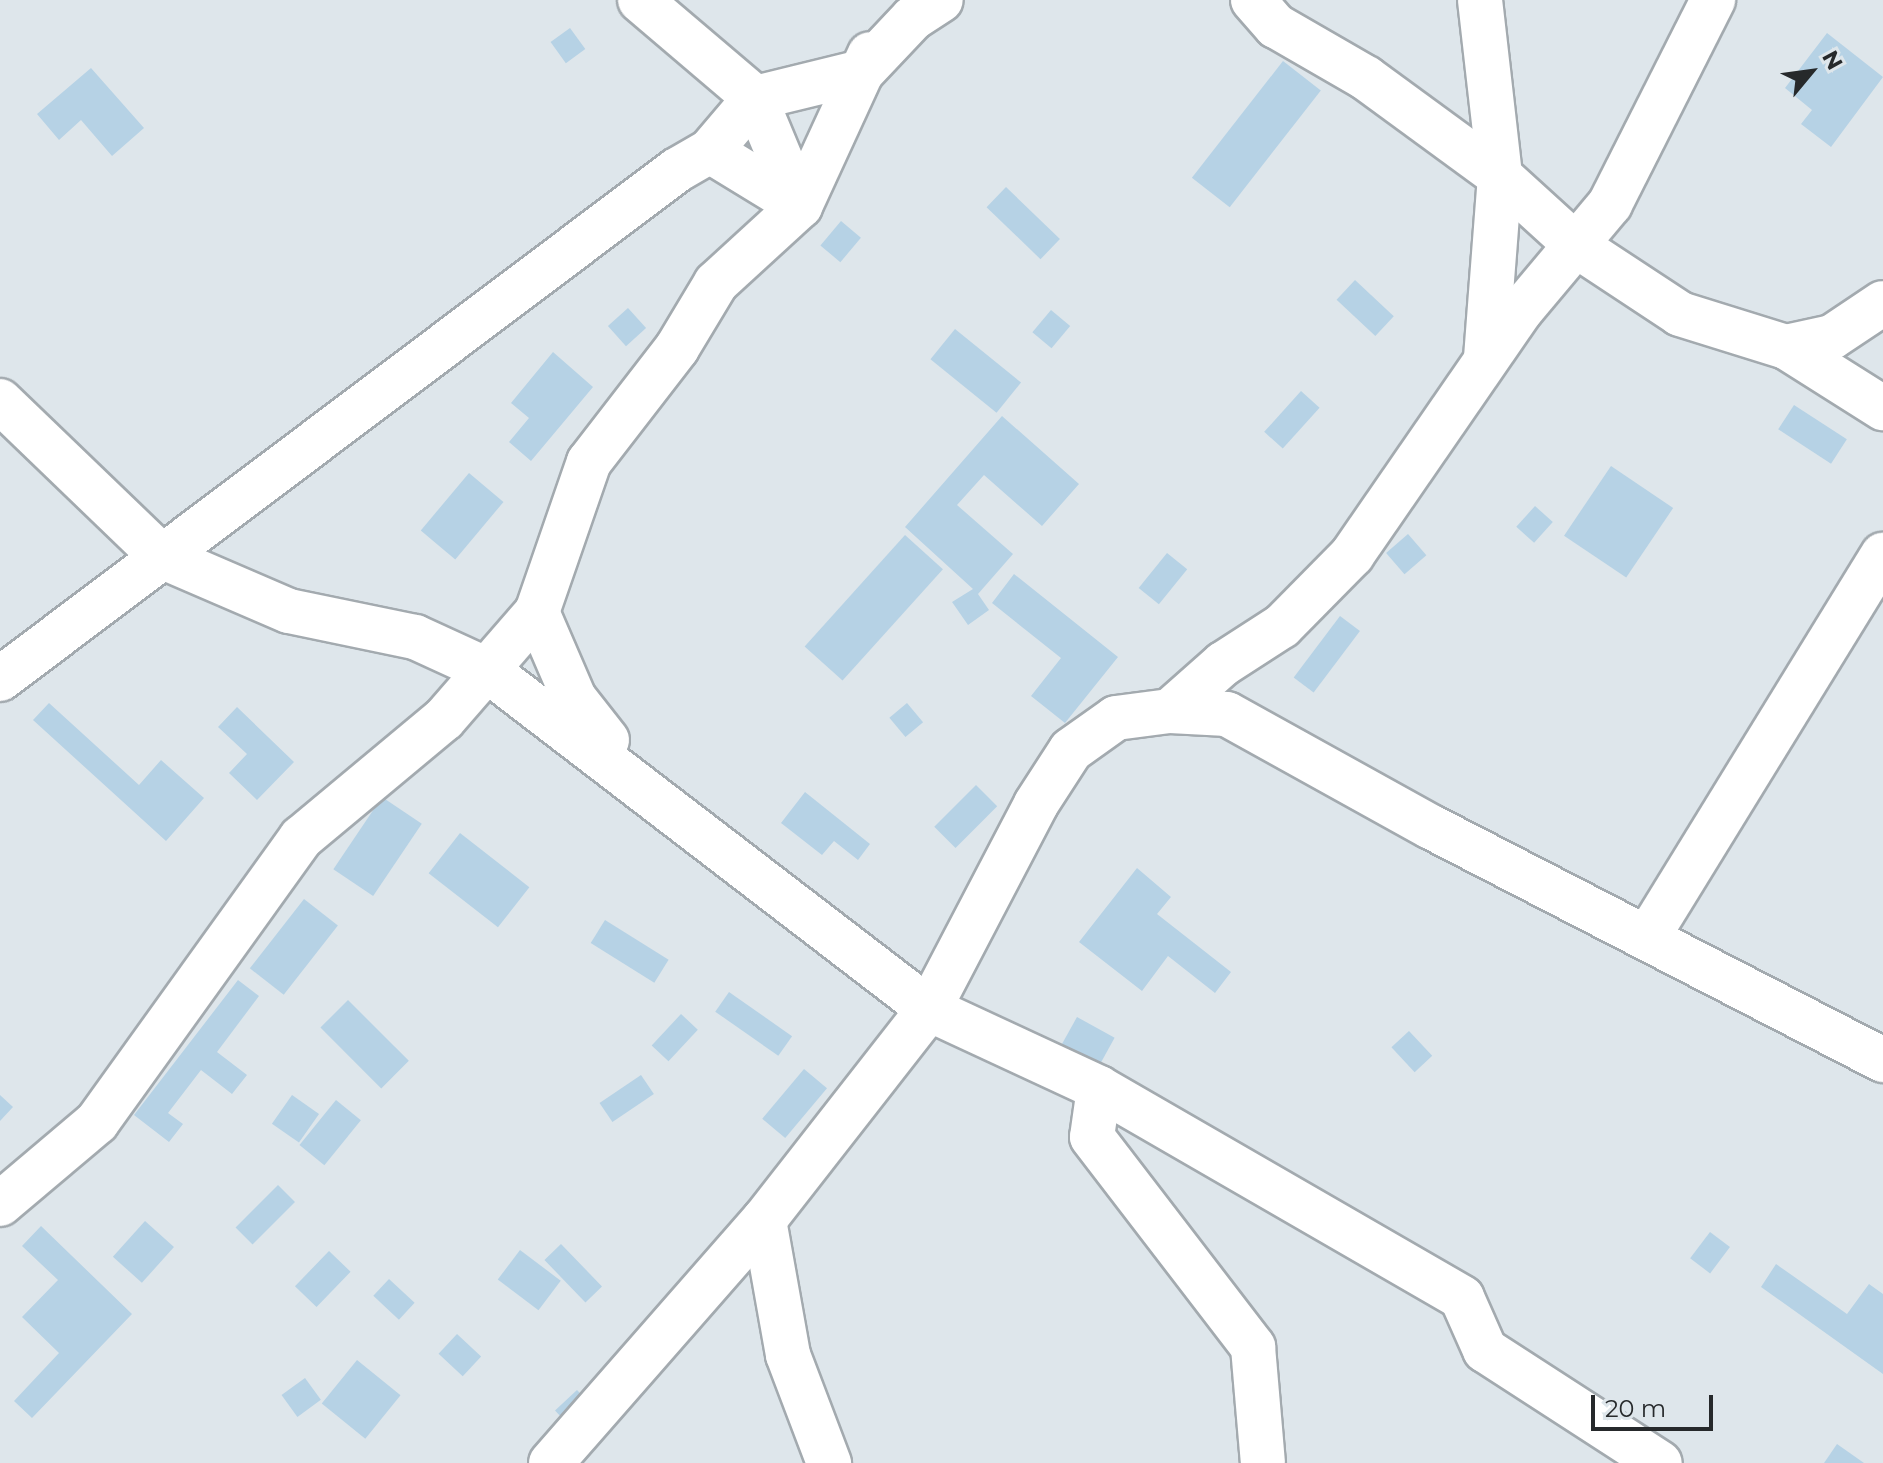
<!DOCTYPE html>
<html>
<head>
<meta charset="utf-8">
<style>
  body { margin:0 }
  #map { position:relative; width:1883px; height:1463px; overflow:hidden; background:#dee6eb; font-family:Montserrat,sans-serif }
  div>[style] { position:absolute }
  [style*='--x'] { left:calc(var(--x)*1px); top:calc(var(--y)*1px); width:calc(var(--w)*1px); rotate:calc(var(--a)*1deg) }
  .building>* { inset:0; background:#b6d2e5; transform-origin:0 0 }
  .roads { filter:drop-shadow(2px 0 #a3aaaf) drop-shadow(-2px 0 #a3aaaf) drop-shadow(0 2px #a3aaaf) drop-shadow(0 -2px #a3aaaf) }
  .minor>* { height:44px; margin:-22px; padding:0 22px; transform-origin:22px; border-radius:22px; background:#fff }
  span { translate:-50% -50%; white-space:nowrap; text-align:center; line-height:1.15; -webkit-text-stroke:7px #dee6eb; paint-order:stroke }
  .north { position:absolute; left:1771px; top:32px; width:80px; height:80px; -webkit-text-stroke:6px #dee6eb; paint-order:stroke; rotate:61deg; font-size:22px; font-weight:700; line-height:32px; text-align:center; color:#26292b }
  .north::after { content:''; display:block; margin:auto; width:28px; height:36px; background:#26292b; clip-path:polygon(50% 0,100% 100%,50% 72%,0 100%) }
  .scale { position:absolute; left:1591px; top:1395px; width:122px; height:36px; box-sizing:border-box; border:4px solid #26292b; border-top:0; padding-left:10px; font-size:24px; line-height:28px; white-space:nowrap; color:#26292b; -webkit-text-stroke:6px #dee6eb; paint-order:stroke }
</style>
</head>
<body>
<div id="map">
  <div class="building">
    <div style="left:570px;top:28px;width:26px;height:24px;rotate:54deg"></div>
    <div style="clip-path:polygon(1827px 33px,1883px 77px,1831px 147px,1801px 124px,1812px 110px,1785px 88px)"></div>
    <div style="left:1283px;top:61px;width:48px;height:148px;rotate:38deg"></div>
    <div style="clip-path:polygon(91px 68px,144px 128px,112px 156px,81px 120px,59px 140px,37px 114px)"></div>
    <div style="left:1006px;top:187px;width:75px;height:28px;rotate:44deg"></div>
    <div style="left:841px;top:221px;width:26px;height:32px;rotate:40deg"></div>
    <div style="left:1355px;top:280px;width:53px;height:27px;rotate:43deg"></div>
    <div style="left:628px;top:308px;width:27px;height:27px;rotate:48deg"></div>
    <div style="left:1051px;top:310px;width:25px;height:29px;rotate:40deg"></div>
    <div style="left:955px;top:329px;width:85px;height:39px;rotate:39deg"></div>
    <div style="clip-path:polygon(553px 352px,593px 387px,531px 461px,509px 442px,529px 418px,511px 403px)"></div>
    <div style="left:1301px;top:391px;width:25px;height:55px;rotate:42deg"></div>
    <div style="left:1794px;top:405px;width:63px;height:29px;rotate:33deg"></div>
    <div style="clip-path:polygon(1002px 416px,1079px 484px,1042px 526px,984px 475px,957px 505px,1013px 554px,978px 594px,989px 610px,968px 625px,952px 602px,973px 589px,905px 527px)"></div>
    <div style="left:1611px;top:466px;width:75px;height:84px;rotate:34deg"></div>
    <div style="left:469px;top:473px;width:45px;height:75px;rotate:40deg"></div>
    <div style="left:1535px;top:506px;width:24px;height:28px;rotate:42deg"></div>
    <div style="left:1408px;top:534px;width:28px;height:29px;rotate:49deg"></div>
    <div style="left:905px;top:535px;width:51px;height:150px;rotate:42deg"></div>
    <div style="left:1167px;top:553px;width:26px;height:45px;rotate:39deg"></div>
    <div style="clip-path:polygon(1014px 574px,1118px 657px,1065px 723px,1031px 696px,1061px 658px,992px 603px)"></div>
    <div style="left:1340px;top:616px;width:25px;height:77px;rotate:37deg"></div>
    <div style="clip-path:polygon(49px 703px,139px 785px,161px 760px,204px 798px,166px 841px,33px 720px)"></div>
    <div style="left:907px;top:703px;width:25px;height:23px;rotate:50deg"></div>
    <div style="clip-path:polygon(237px 707px,294px 762px,257px 800px,229px 773px,247px 754px,218px 727px)"></div>
    <div style="left:976px;top:785px;width:30px;height:59px;rotate:45deg"></div>
    <div style="clip-path:polygon(805px 792px,870px 844px,858px 860px,834px 841px,822px 855px,781px 823px)"></div>
    <div style="left:382px;top:797px;width:48px;height:87px;rotate:34deg"></div>
    <div style="left:460px;top:833px;width:88px;height:51px;rotate:38deg"></div>
    <div style="clip-path:polygon(1137px 868px,1171px 897px,1157px 914px,1231px 972px,1215px 993px,1168px 956px,1142px 991px,1079px 942px)"></div>
    <div style="left:304px;top:899px;width:43px;height:88px;rotate:38deg"></div>
    <div style="left:605px;top:920px;width:75px;height:27px;rotate:32deg"></div>
    <div style="clip-path:polygon(238px 980px,259px 996px,217px 1052px,247px 1075px,232px 1094px,201px 1070px,168px 1113px,183px 1124px,169px 1142px,134px 1115px)"></div>
    <div style="left:729px;top:992px;width:77px;height:24px;rotate:35deg"></div>
    <div style="left:348px;top:1000px;width:86px;height:39px;rotate:45deg"></div>
    <div style="left:681px;top:1014px;width:23px;height:43px;rotate:43deg"></div>
    <div style="left:1077px;top:1017px;width:43px;height:33px;rotate:29deg"></div>
    <div style="left:1409px;top:1031px;width:34px;height:24px;rotate:47deg"></div>
    <div style="left:804px;top:1069px;width:30px;height:65px;rotate:40deg"></div>
    <div style="left:641px;top:1075px;width:23px;height:50px;rotate:56deg"></div>
    <div style="clip-path:polygon(0 1095px,13px 1107px,0 1121px)"></div>
    <div style="left:292px;top:1095px;width:33px;height:35px;rotate:35deg"></div>
    <div style="left:336px;top:1100px;width:32px;height:58px;rotate:39deg"></div>
    <div style="left:278px;top:1185px;width:24px;height:60px;rotate:45deg"></div>
    <div style="left:145px;top:1221px;width:39px;height:48px;rotate:42deg"></div>
    <div style="clip-path:polygon(41px 1226px,132px 1314px,32px 1418px,14px 1401px,59px 1353px,22px 1317px,58px 1280px,22px 1246px)"></div>
    <div style="left:1710px;top:1232px;width:25px;height:33px;rotate:37deg"></div>
    <div style="left:561px;top:1244px;width:59px;height:23px;rotate:46deg"></div>
    <div style="left:520px;top:1250px;width:51px;height:37px;rotate:37deg"></div>
    <div style="left:329px;top:1251px;width:30px;height:49px;rotate:44deg"></div>
    <div style="clip-path:polygon(1776px 1264px,1847px 1314px,1869px 1284px,1883px 1294px,1883px 1374px,1761px 1287px)"></div>
    <div style="left:389px;top:1279px;width:35px;height:23px;rotate:43deg"></div>
    <div style="left:457px;top:1334px;width:33px;height:27px;rotate:43deg"></div>
    <div style="left:357px;top:1360px;width:56px;height:56px;rotate:39deg"></div>
    <div style="left:305px;top:1378px;width:27px;height:29px;rotate:54deg"></div>
    <div style="left:577px;top:1390px;width:25px;height:30px;rotate:47deg"></div>
    <div style="clip-path:polygon(1837px 1444px,1864px 1463px,1824px 1463px)"></div>
  </div>
  <div class="roads">
    <div class="minor">
      <div style="--x:640;--y:0;--w:151;--a:40.4"></div>
      <div style="--x:755;--y:98;--w:117;--a:67.4"></div>
      <div style="--x:1253;--y:0;--w:35;--a:49"></div>
      <div style="--x:1276;--y:26;--w:104;--a:30"></div>
      <div style="--x:1366;--y:78;--w:166;--a:36.2"></div>
      <div style="--x:1500;--y:176;--w:104;--a:42.3"></div>
      <div style="--x:1577;--y:246;--w:123;--a:33.4"></div>
      <div style="--x:1680;--y:314;--w:111;--a:17.3"></div>
      <div style="--x:1786;--y:347;--w:115;--a:32.2"></div>
      <div style="--x:1480;--y:0;--w:177;--a:83.5"></div>
      <div style="--x:1500;--y:176;--w:183;--a:94.4"></div>
      <div style="--x:710;--y:151;--w:105;--a:31.4"></div>
      <div style="--x:1786;--y:347;--w:47;--a:-12.3"></div>
      <div style="--x:1832;--y:337;--w:61;--a:-33.7"></div>
      <div style="--x:0;--y:401;--w:223;--a:43.9"></div>
      <div style="--x:161;--y:556;--w:139;--a:23.3"></div>
      <div style="--x:289;--y:611;--w:129;--a:11.7"></div>
      <div style="--x:415;--y:637;--w:79;--a:24.6"></div>
      <div style="--x:487;--y:670;--w:557;--a:37.49"></div>
      <div style="--x:929;--y:1009;--w:187;--a:24.9"></div>
      <div style="--x:1099;--y:1088;--w:419;--a:30"></div>
      <div style="--x:1462;--y:1298;--w:57;--a:66.1"></div>
      <div style="--x:1485;--y:1350;--w:208;--a:32.9"></div>
      <div style="--x:0;--y:679;--w:847;--a:-36.94"></div>
      <div style="--x:677;--y:170;--w:38;--a:-30"></div>
      <div style="--x:710;--y:151;--w:70;--a:-49.7"></div>
      <div style="--x:755;--y:98;--w:110;--a:-13.7"></div>
      <div style="--x:862;--y:72;--w:74;--a:-46.6"></div>
      <div style="--x:913;--y:18;--w:33;--a:-33"></div>
      <div style="--x:1170;--y:711;--w:71;--a:-41.6"></div>
      <div style="--x:1223;--y:664;--w:70;--a:-32.8"></div>
      <div style="--x:1282;--y:626;--w:100;--a:-45.4"></div>
      <div style="--x:1352;--y:555;--w:299;--a:-55.4"></div>
      <div style="--x:1522;--y:309;--w:137;--a:-50"></div>
      <div style="--x:1610;--y:204;--w:229;--a:-63.2"></div>
      <div style="--x:607;--y:740;--w:53;--a:-128.2"></div>
      <div style="--x:574;--y:698;--w:94;--a:-113.3"></div>
      <div style="--x:537;--y:612;--w:159;--a:-70.9"></div>
      <div style="--x:589;--y:462;--w:144;--a:-52.3"></div>
      <div style="--x:677;--y:348;--w:76;--a:-59"></div>
      <div style="--x:716;--y:283;--w:114;--a:-42.5"></div>
      <div style="--x:800;--y:206;--w:167;--a:-65.3"></div>
      <div style="--x:1647;--y:938;--w:450;--a:-58.4"></div>
      <div style="--x:1099;--y:1088;--w:49;--a:98.1"></div>
      <div style="--x:1092;--y:1137;--w:265;--a:52.5"></div>
      <div style="--x:1253;--y:1347;--w:116;--a:85.1"></div>
      <div style="--x:0;--y:1204;--w:127;--a:-40.2"></div>
      <div style="--x:97;--y:1122;--w:350;--a:-54.3"></div>
      <div style="--x:301;--y:838;--w:186;--a:-39.8"></div>
      <div style="--x:444;--y:719;--w:142;--a:-49"></div>
      <div style="--x:764;--y:1220;--w:137;--a:79.9"></div>
      <div style="--x:788;--y:1355;--w:116;--a:69.2"></div>
      <div style="--x:551;--y:1463;--w:323;--a:-48.8"></div>
      <div style="--x:764;--y:1220;--w:268;--a:-52"></div>
      <div style="--x:929;--y:1009;--w:231;--a:-62.4"></div>
      <div style="--x:1036;--y:804;--w:64;--a:-57.1"></div>
      <div style="--x:1071;--y:750;--w:55;--a:-35.4"></div>
      <div style="--x:1116;--y:718;--w:54;--a:-7.4"></div>
      <div style="--x:1170;--y:711;--w:57;--a:3"></div>
      <div style="--x:1227;--y:714;--w:233;--a:29"></div>
      <div style="--x:1431;--y:827;--w:509;--a:27.27"></div>
    </div>
  </div>
  <div class="north">N</div>
  <div class="scale">20 m</div>
</div>
</body>
</html>
